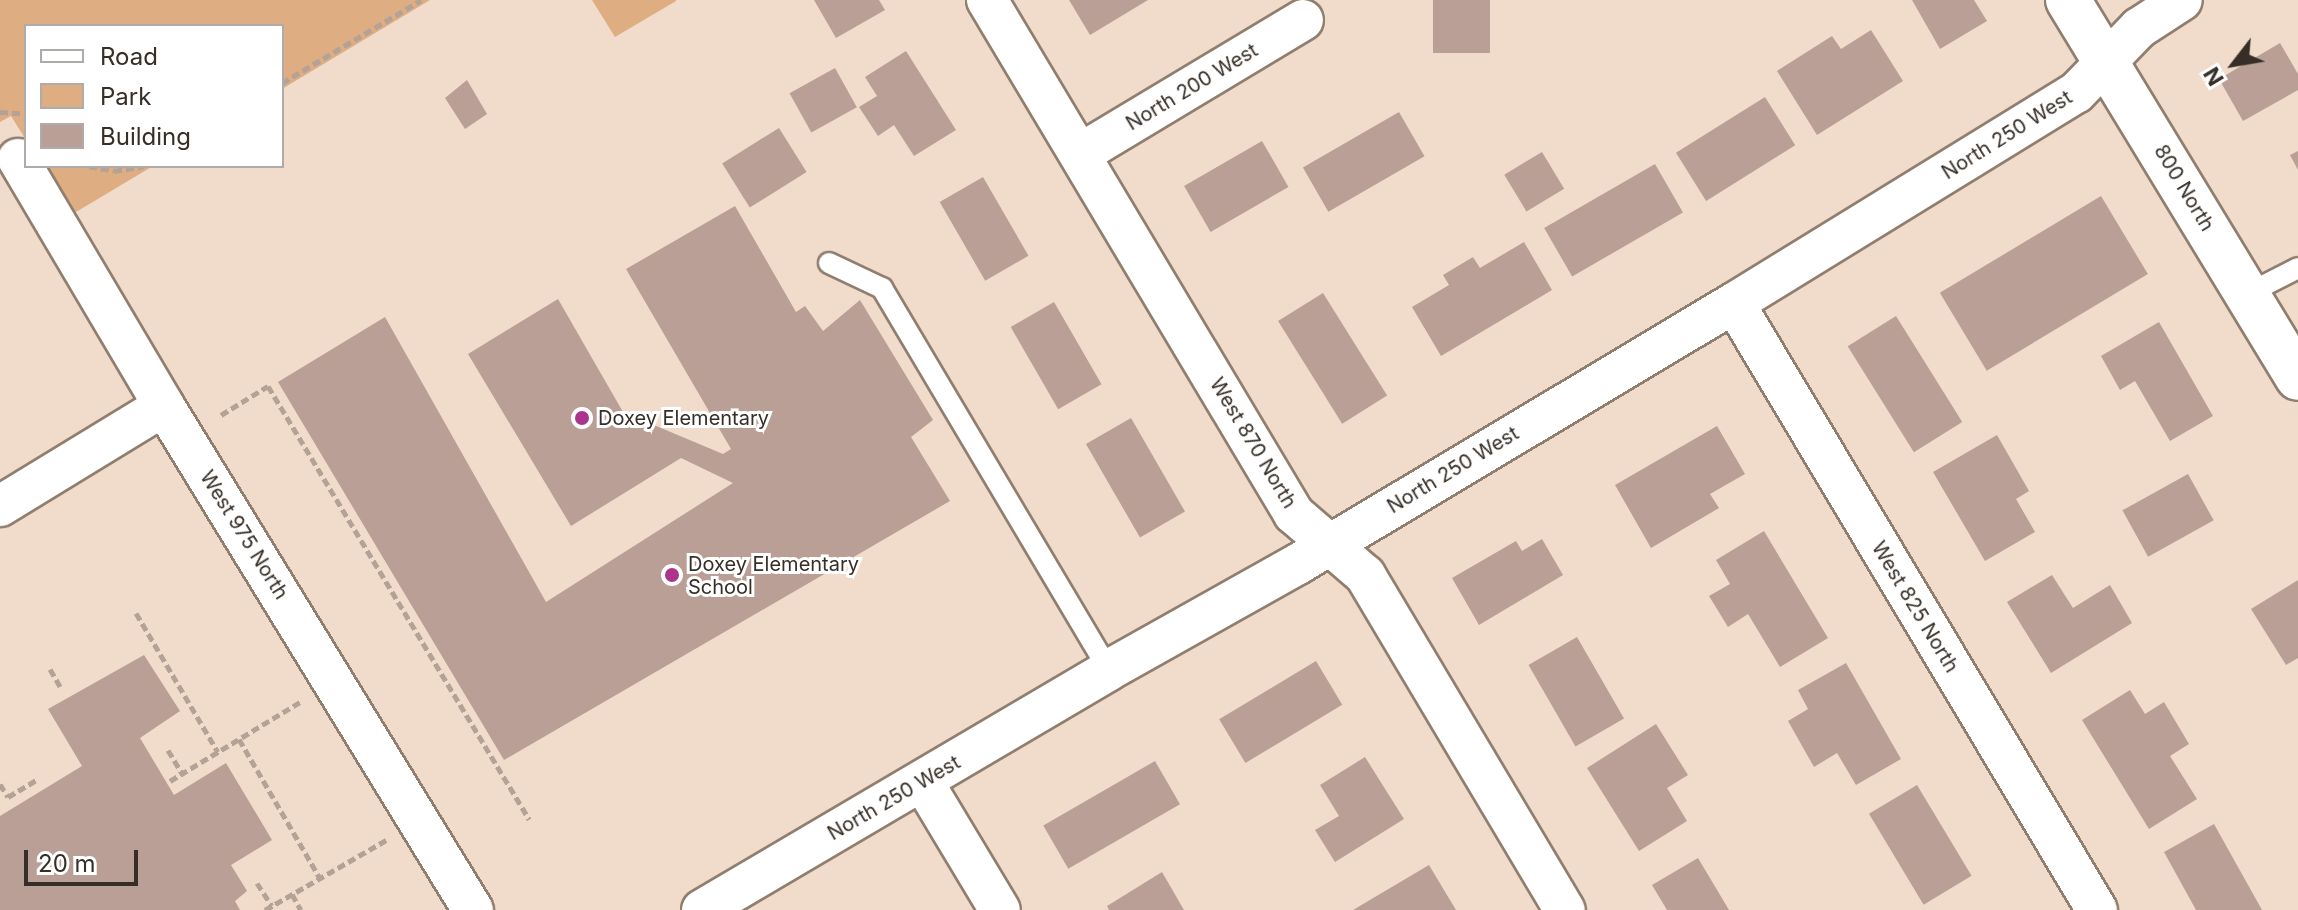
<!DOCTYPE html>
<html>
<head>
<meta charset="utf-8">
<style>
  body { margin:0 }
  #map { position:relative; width:2298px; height:910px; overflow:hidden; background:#f1dccb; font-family:Inter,sans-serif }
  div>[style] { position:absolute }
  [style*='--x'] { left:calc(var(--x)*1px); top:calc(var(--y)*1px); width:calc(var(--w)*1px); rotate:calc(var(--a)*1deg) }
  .green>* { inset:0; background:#dead81 }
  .building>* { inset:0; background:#b99f96; transform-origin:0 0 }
  .path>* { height:5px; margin-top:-2.5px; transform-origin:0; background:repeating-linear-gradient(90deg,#b3a295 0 8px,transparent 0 12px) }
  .roads { filter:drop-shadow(2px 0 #907e6e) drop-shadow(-2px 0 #907e6e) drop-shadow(0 2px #907e6e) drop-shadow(0 -2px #907e6e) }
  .lane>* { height:20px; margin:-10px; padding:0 10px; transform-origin:10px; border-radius:10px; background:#fff }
  .street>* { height:40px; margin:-20px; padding:0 20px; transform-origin:20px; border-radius:20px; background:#fff }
  .secondary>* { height:44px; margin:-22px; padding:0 22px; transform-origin:22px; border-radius:22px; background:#fff }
  .dots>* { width:22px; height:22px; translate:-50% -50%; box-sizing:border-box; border:4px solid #fff; border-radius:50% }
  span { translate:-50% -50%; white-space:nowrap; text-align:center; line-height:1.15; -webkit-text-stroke:6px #fff; paint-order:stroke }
  .street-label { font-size:20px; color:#362e27 }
  .poi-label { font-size:20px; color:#362e27 }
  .left { translate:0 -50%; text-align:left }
  .legend { position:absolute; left:24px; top:24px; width:260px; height:144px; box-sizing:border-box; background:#fff; border:2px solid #afaba9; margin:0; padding:10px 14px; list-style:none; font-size:24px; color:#362e27 }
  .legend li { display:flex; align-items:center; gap:16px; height:40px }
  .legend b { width:40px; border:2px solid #afaba9 }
  .north { position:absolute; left:2194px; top:24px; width:80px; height:80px; -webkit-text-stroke:6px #fff; paint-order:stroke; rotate:239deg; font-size:22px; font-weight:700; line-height:32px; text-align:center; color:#362e27 }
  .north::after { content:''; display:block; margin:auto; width:28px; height:36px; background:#362e27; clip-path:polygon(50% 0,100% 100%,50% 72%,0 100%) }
  .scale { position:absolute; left:24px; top:850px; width:114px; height:36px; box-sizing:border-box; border:4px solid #362e27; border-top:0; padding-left:10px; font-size:24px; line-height:28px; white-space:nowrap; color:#362e27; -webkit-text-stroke:6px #fff; paint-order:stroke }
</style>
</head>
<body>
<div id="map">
  <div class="green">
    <div style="clip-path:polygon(0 0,430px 0,282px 89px,282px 26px,26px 26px,26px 140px,11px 116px,0 122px)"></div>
    <div style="clip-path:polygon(592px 0,676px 0,676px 1px,615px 37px)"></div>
    <div style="clip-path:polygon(41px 166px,153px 166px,71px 215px)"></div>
  </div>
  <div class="building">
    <div style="clip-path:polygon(814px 0,879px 0,885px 10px,836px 38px)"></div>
    <div style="clip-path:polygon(1069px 0,1148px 0,1090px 35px)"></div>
    <div style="left:1433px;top:0;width:57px;height:53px"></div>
    <div style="clip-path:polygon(1912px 0,1974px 0,1987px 21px,1940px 49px)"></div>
    <div style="clip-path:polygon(1871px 30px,1903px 81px,1817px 135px,1777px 71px,1832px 36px,1841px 49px)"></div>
    <div style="clip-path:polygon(2280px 43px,2298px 74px,2298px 90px,2243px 121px,2219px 79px)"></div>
    <div style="clip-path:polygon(906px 51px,956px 130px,914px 156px,894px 125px,878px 136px,859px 107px,877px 96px,865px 77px)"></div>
    <div style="left:835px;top:68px;width:45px;height:52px;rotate:61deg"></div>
    <div style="clip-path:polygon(467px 80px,487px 114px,465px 129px,445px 98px)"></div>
    <div style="left:1765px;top:97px;width:57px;height:105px;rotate:58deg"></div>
    <div style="left:1399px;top:112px;width:51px;height:111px;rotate:60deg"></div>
    <div style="left:779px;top:128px;width:52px;height:67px;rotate:58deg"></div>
    <div style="left:1262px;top:141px;width:53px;height:90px;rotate:60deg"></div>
    <div style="clip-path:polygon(2298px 151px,2298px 170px,2290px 155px)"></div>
    <div style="left:1542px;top:152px;width:43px;height:44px;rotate:59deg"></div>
    <div style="left:1655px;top:164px;width:56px;height:128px;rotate:60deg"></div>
    <div style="left:983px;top:177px;width:91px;height:50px;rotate:60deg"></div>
    <div style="left:2101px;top:196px;width:91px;height:188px;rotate:59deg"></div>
    <div style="clip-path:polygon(735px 206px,796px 312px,805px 306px,823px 331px,860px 300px,933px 420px,911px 437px,950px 501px,504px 760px,278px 382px,385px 317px,546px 602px,733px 483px,681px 458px,571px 526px,468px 354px,558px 299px,623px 412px,723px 454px,731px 449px,626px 269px)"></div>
    <div style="clip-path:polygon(1524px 242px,1552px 290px,1441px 356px,1412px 307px,1449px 285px,1443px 275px,1473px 257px,1480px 268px)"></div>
    <div style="left:1323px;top:293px;width:121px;height:53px;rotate:58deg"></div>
    <div style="left:1054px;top:302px;width:95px;height:50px;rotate:60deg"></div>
    <div style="left:1896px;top:316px;width:125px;height:57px;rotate:58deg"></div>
    <div style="clip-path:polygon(2159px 322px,2213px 416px,2170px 441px,2135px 381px,2120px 390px,2101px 356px)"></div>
    <div style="left:1131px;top:418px;width:108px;height:52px;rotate:60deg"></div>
    <div style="clip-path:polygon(1717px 426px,1745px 474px,1710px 494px,1719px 508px,1651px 548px,1615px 485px)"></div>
    <div style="clip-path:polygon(1997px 435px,2029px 491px,2016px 499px,2035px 532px,1985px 561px,1933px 472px)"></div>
    <div style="left:2188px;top:474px;width:53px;height:75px;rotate:61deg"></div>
    <div style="clip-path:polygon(1764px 531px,1828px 638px,1780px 667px,1748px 614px,1728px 627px,1709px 596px,1730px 584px,1716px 560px)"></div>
    <div style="clip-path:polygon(1542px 539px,1563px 575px,1479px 625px,1452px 578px,1516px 541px,1522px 551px)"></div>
    <div style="clip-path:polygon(2052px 575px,2073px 608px,2110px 585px,2132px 623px,2051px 673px,2007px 602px)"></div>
    <div style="clip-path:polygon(2298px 580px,2298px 658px,2286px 665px,2251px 609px)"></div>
    <div style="left:1577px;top:637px;width:94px;height:56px;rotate:60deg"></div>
    <div style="clip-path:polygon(144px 655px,180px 711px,140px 738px,174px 795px,226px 763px,272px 840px,231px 865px,247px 891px,235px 901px,240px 910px,0 910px,0 816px,82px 766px,48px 709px)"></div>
    <div style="left:1316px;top:661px;width:51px;height:113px;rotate:59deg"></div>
    <div style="clip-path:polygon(1846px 663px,1901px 759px,1856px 785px,1837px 753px,1814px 767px,1788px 721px,1808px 709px,1798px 690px)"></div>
    <div style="clip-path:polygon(2130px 690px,2145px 714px,2164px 702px,2189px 744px,2170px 756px,2197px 799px,2149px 829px,2082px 720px)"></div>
    <div style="clip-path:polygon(1656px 724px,1688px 775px,1667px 788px,1687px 821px,1639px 851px,1587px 768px)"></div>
    <div style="clip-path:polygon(1365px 757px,1404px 819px,1335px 862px,1315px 830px,1339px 816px,1320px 785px)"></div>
    <div style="left:1155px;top:761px;width:50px;height:129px;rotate:60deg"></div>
    <div style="left:1917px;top:785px;width:106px;height:56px;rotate:59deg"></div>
    <div style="clip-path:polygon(2214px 824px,2262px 910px,2196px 910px,2164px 852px)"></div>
    <div style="clip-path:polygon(1698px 858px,1729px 910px,1667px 910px,1652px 885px)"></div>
    <div style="clip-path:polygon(1429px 865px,1456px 910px,1353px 910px)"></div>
    <div style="clip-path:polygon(1162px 872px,1184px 910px,1109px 910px,1107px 906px)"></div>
  </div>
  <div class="path">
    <div style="--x:282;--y:83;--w:162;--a:-30.8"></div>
    <div style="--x:0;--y:112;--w:26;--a:4"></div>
    <div style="--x:89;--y:166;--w:25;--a:11"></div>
    <div style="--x:114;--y:171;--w:30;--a:-9"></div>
    <div style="--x:221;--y:415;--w:55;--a:-31.7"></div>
    <div style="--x:268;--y:386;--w:506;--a:58.92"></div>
    <div style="--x:136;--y:613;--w:161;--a:59.5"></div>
    <div style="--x:50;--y:669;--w:22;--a:60"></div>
    <div style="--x:239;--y:739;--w:161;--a:59.8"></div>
    <div style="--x:168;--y:750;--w:27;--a:59"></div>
    <div style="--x:170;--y:781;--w:152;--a:-31.3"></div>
    <div style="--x:0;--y:784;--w:15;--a:58"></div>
    <div style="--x:8;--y:797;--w:33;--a:-31"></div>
    <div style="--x:257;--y:883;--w:27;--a:57"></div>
    <div style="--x:292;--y:894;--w:18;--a:61"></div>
    <div style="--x:265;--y:910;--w:140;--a:-30"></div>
  </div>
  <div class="roads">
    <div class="lane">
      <div style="--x:829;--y:263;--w:59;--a:25.3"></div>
      <div style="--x:882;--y:288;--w:444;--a:59.3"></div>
      <div style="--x:2247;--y:294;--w:57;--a:-27"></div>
    </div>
    <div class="street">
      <div style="--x:987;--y:0;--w:599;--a:59.15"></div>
      <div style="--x:1294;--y:514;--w:94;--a:40.7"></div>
      <div style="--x:1365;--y:575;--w:390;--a:59.2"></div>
      <div style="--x:1080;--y:154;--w:260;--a:-31"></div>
      <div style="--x:18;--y:159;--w:287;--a:59.4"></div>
      <div style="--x:164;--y:406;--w:591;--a:58.49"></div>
      <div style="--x:1734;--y:303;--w:707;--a:59.12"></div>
      <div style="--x:0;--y:506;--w:192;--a:-31.4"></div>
      <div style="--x:923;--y:782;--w:149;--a:59"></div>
      <div style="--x:702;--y:910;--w:472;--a:-30.5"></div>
      <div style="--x:1109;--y:670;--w:217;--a:-29.3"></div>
      <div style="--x:1298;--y:564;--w:508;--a:-30.91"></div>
      <div style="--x:1734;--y:303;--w:401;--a:-31.6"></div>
      <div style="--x:2076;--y:93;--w:91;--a:-45.9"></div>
      <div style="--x:2139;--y:28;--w:51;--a:-33.1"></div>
    </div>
    <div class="secondary">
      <div style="--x:2068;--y:0;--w:442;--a:58.7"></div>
    </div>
  </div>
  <div class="dots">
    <div style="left:582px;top:418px;background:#ab358c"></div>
    <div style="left:672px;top:575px;background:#ab358c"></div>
  </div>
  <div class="street-label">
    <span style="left:1192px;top:87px;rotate:-31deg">North 200 West</span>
    <span style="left:2007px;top:135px;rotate:-32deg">North 250 West</span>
    <span style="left:2184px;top:188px;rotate:59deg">800 North</span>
    <span style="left:1253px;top:443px;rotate:59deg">West 870 North</span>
    <span style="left:1453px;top:470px;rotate:-31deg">North 250 West</span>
    <span style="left:244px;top:535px;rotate:58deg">West 975 North</span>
    <span style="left:1915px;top:607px;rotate:59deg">West 825 North</span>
    <span style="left:894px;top:798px;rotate:-30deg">North 250 West</span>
  </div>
  <div class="poi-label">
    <span class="left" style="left:598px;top:418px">Doxey Elementary</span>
    <span class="left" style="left:688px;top:576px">Doxey Elementary<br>School</span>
  </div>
  <ul class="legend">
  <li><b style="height:10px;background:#fff"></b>Road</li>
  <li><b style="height:22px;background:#dead81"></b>Park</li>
  <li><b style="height:22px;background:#b99f96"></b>Building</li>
  </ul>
  <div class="north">N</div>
  <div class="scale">20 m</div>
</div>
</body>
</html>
